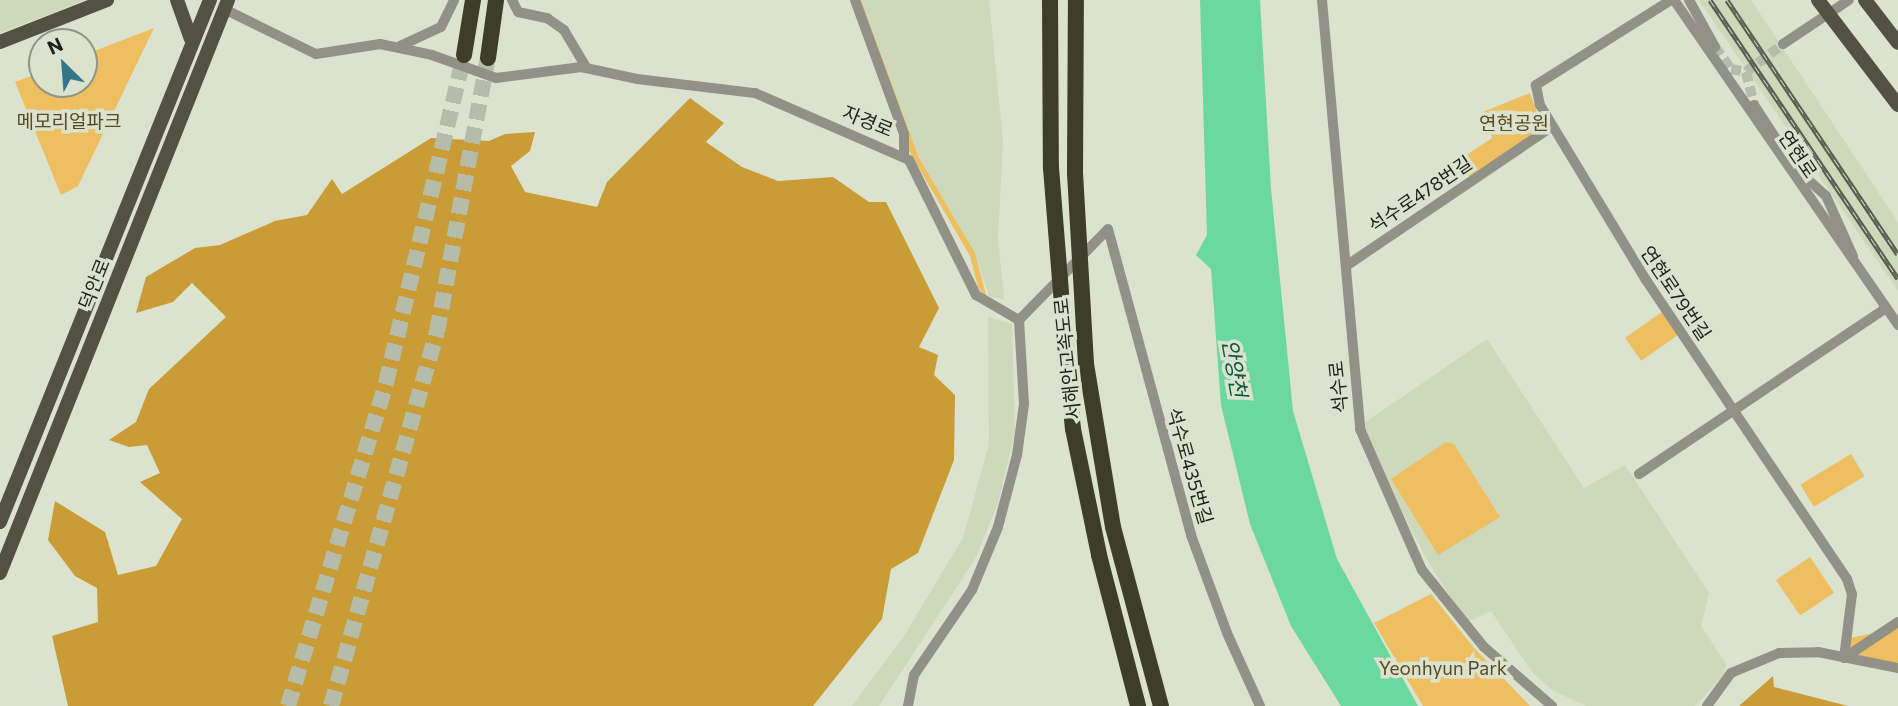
<!DOCTYPE html>
<html>
<head>
<meta charset="utf-8">
<style>
  body { margin:0 }
  #map { position:relative; width:1898px; height:706px; overflow:hidden; background:#dbe2cd; font-family:Commissioner,"Noto Sans KR",sans-serif }
  div>[style] { position:absolute }
  [style*='--x'] { left:calc(var(--x)*1px); top:calc(var(--y)*1px); width:calc(var(--w)*1px); rotate:calc(var(--a)*1deg) }
  .built>* { inset:0; background:#ced8bb }
  .green>* { inset:0; background:#edbf60; transform-origin:0 0 }
  .forest>* { inset:0; background:#ca9c35 }
  .water>* { inset:0; background:#6bd8a2 }
  .minor-tunnel>* { height:10px; margin-top:-5px; transform-origin:0; background:repeating-linear-gradient(90deg,#b5bca9 0 10px,transparent 0 15px) }
  .highway-tunnel>* { height:16px; margin-top:-8px; transform-origin:0; background:repeating-linear-gradient(90deg,#b5bca9 0 16px,transparent 0 24px) }
  .minor>* { height:10px; margin:-5px; padding:0 5px; transform-origin:5px; border-radius:5px; background:#929188 }
  .major>* { height:14px; margin:-7px; padding:0 7px; transform-origin:7px; border-radius:7px; background:#535242 }
  .highway>* { height:16px; margin:-8px; padding:0 8px; transform-origin:8px; border-radius:8px; background:#3e3c2a }
  .rail>* { height:5px; margin-top:-2.5px; transform-origin:0; background:repeating-linear-gradient(90deg,#dbe2cd 0 8px,#585c50 0 16px); box-sizing:border-box; border-block:2px solid #585c50 }
  .highway-bridge>* { height:16px; margin:-8px; padding:0 8px; transform-origin:8px; border-radius:8px; background:#3e3c2a }
  span { translate:-50% -50%; white-space:nowrap; text-align:center; line-height:1.15; -webkit-text-stroke:7px #dbe2cd; paint-order:stroke }
  .park-label { font-size:19px; color:#5c4920 }
  .street-label { font-size:19px; color:#1f221a }
  .water-label { font-size:21px; color:#005b39; font-style:italic }
  .north { position:absolute; left:28px; top:28px; width:70px; height:70px; box-sizing:border-box; background:#dbe2cd; border:2px solid #909585; border-radius:50%; rotate:335deg; font-size:19px; font-weight:700; line-height:28px; text-align:center; color:#1f221a }
  .north::after { content:''; display:block; margin:auto; width:24px; height:32px; background:#357788; clip-path:polygon(50% 0,100% 100%,50% 72%,0 100%) }
</style>
</head>
<body>
<div id="map">
  <div class="built">
    <div style="clip-path:polygon(0 0,85px 0,0 33px)"></div>
    <div style="clip-path:polygon(861px 0,989px 0,1003px 142px,998px 238px,1004px 299px,989px 296px,975px 253px,919px 158px)"></div>
    <div style="clip-path:polygon(1699px 0,1751px 0,1898px 222px,1898px 291px)"></div>
    <div style="clip-path:polygon(988px 317px,1012px 324px,1015px 432px,998px 503px,975px 559px,879px 706px,852px 706px,904px 636px,963px 538px,989px 444px)"></div>
    <div style="clip-path:polygon(1487px 339px,1584px 488px,1625px 465px,1709px 593px,1701px 626px,1726px 664px,1725px 673px,1695px 706px,1586px 706px,1552px 690px,1532px 672px,1491px 611px,1467px 622px,1430px 565px,1379px 469px,1364px 423px)"></div>
  </div>
  <div class="green">
    <div style="clip-path:polygon(854px 0,861px 0,919px 158px,975px 253px,987px 299px,978px 287px,970px 256px,908px 149px)"></div>
    <div style="clip-path:polygon(154px 28px,78px 186px,61px 195px,15px 82px,42px 72px,42px 84px,84px 84px,84px 55px)"></div>
    <div style="clip-path:polygon(1530px 93px,1543px 129px,1470px 178px,1466px 171px,1468px 154px,1492px 138px,1483px 112px)"></div>
    <div style="left:1662px;top:312px;width:28px;height:45px;rotate:55deg"></div>
    <div style="clip-path:polygon(1446px 442px,1454px 444px,1500px 517px,1438px 555px,1391px 479px)"></div>
    <div style="left:1851px;top:454px;width:26px;height:59px;rotate:59deg"></div>
    <div style="left:1810px;top:557px;width:43px;height:41px;rotate:56deg"></div>
    <div style="clip-path:polygon(1431px 594px,1474px 648px,1530px 706px,1423px 706px,1374px 623px)"></div>
    <div style="clip-path:polygon(1898px 628px,1898px 668px,1844px 658px,1846px 639px)"></div>
  </div>
  <div class="forest">
    <div style="clip-path:polygon(690px 98px,724px 123px,706px 142px,742px 167px,778px 181px,833px 177px,869px 202px,886px 202px,939px 308px,919px 347px,938px 355px,934px 375px,955px 395px,954px 460px,918px 553px,891px 569px,882px 619px,813px 706px,68px 706px,52px 636px,98px 622px,97px 588px,75px 576px,48px 540px,55px 501px,105px 532px,118px 575px,156px 566px,182px 519px,140px 482px,160px 473px,147px 445px,129px 447px,109px 440px,136px 422px,149px 389px,226px 317px,192px 283px,173px 302px,136px 313px,146px 277px,195px 248px,220px 245px,275px 221px,307px 215px,332px 179px,342px 194px,431px 138px,489px 141px,505px 134px,535px 132px,530px 151px,511px 166px,525px 192px,597px 207px,607px 182px)"></div>
    <div style="clip-path:polygon(1773px 676px,1774px 687px,1848px 706px,1739px 706px)"></div>
  </div>
  <div class="water">
    <div style="clip-path:polygon(1200px 0,1260px 0,1271px 189px,1293px 411px,1337px 559px,1418px 706px,1341px 706px,1291px 626px,1250px 524px,1221px 405px,1211px 269px,1196px 255px,1207px 235px)"></div>
  </div>
  <div class="minor-tunnel">
    <div style="--x:1715;--y:47;--w:27;--a:54"></div>
    <div style="--x:1731;--y:69;--w:15;--a:11"></div>
    <div style="--x:1746;--y:72;--w:46;--a:-37.1"></div>
    <div style="--x:1746;--y:72;--w:34;--a:76"></div>
  </div>
  <div class="highway-tunnel">
    <div style="--x:288;--y:706;--w:338;--a:-73.1"></div>
    <div style="--x:386;--y:383;--w:337;--a:-76.6"></div>
    <div style="--x:331;--y:706;--w:389;--a:-74.2"></div>
    <div style="--x:437;--y:332;--w:279;--a:-79.5"></div>
  </div>
  <div class="minor">
    <div style="--x:512;--y:0;--w:13;--a:63"></div>
    <div style="--x:518;--y:12;--w:30;--a:12"></div>
    <div style="--x:547;--y:18;--w:21;--a:35"></div>
    <div style="--x:564;--y:30;--w:43;--a:59.3"></div>
    <div style="--x:855;--y:0;--w:143;--a:69.9"></div>
    <div style="--x:904;--y:134;--w:23;--a:90"></div>
    <div style="--x:1322;--y:0;--w:431;--a:84.9"></div>
    <div style="--x:1360;--y:429;--w:154;--a:66.3"></div>
    <div style="--x:1422;--y:570;--w:99;--a:51.2"></div>
    <div style="--x:1484;--y:647;--w:90;--a:40.9"></div>
    <div style="--x:1671;--y:0;--w:160;--a:147.8"></div>
    <div style="--x:1536;--y:85;--w:20;--a:79"></div>
    <div style="--x:1540;--y:105;--w:205;--a:58.8"></div>
    <div style="--x:1646;--y:280;--w:360;--a:56.1"></div>
    <div style="--x:1847;--y:579;--w:16;--a:72"></div>
    <div style="--x:1852;--y:594;--w:64;--a:97.1"></div>
    <div style="--x:1674;--y:0;--w:395;--a:55.4"></div>
    <div style="--x:1689;--y:0;--w:54;--a:61"></div>
    <div style="--x:224;--y:9;--w:102;--a:26.1"></div>
    <div style="--x:316;--y:54;--w:65;--a:-8.9"></div>
    <div style="--x:380;--y:44;--w:53;--a:11.9"></div>
    <div style="--x:432;--y:55;--w:68;--a:19.8"></div>
    <div style="--x:496;--y:78;--w:86;--a:-7.4"></div>
    <div style="--x:581;--y:67;--w:57;--a:12.1"></div>
    <div style="--x:637;--y:79;--w:119;--a:6.8"></div>
    <div style="--x:755;--y:93;--w:168;--a:23.5"></div>
    <div style="--x:909;--y:160;--w:151;--a:63.6"></div>
    <div style="--x:976;--y:295;--w:50;--a:30.2"></div>
    <div style="--x:1019;--y:320;--w:84;--a:86.6"></div>
    <div style="--x:1024;--y:404;--w:51;--a:97.8"></div>
    <div style="--x:1017;--y:455;--w:74;--a:104.8"></div>
    <div style="--x:998;--y:527;--w:68;--a:112.4"></div>
    <div style="--x:972;--y:590;--w:103;--a:124.3"></div>
    <div style="--x:914;--y:675;--w:32;--a:101"></div>
    <div style="--x:1783;--y:44;--w:79;--a:-33.7"></div>
    <div style="--x:400;--y:46;--w:45;--a:-24.9"></div>
    <div style="--x:441;--y:27;--w:30;--a:-64"></div>
    <div style="--x:1754;--y:105;--w:75;--a:56.9"></div>
    <div style="--x:1795;--y:168;--w:42;--a:42.1"></div>
    <div style="--x:1826;--y:196;--w:66;--a:65.8"></div>
    <div style="--x:1108;--y:229;--w:317;--a:74.8"></div>
    <div style="--x:1191;--y:535;--w:104;--a:69.8"></div>
    <div style="--x:1227;--y:633;--w:80;--a:65.7"></div>
    <div style="--x:1346;--y:266;--w:246;--a:-34.1"></div>
    <div style="--x:1019;--y:320;--w:127;--a:-45.6"></div>
    <div style="--x:1639;--y:474;--w:298;--a:-33.9"></div>
    <div style="--x:1844;--y:658;--w:65;--a:-33.7"></div>
    <div style="--x:1707;--y:706;--w:41;--a:-54"></div>
    <div style="--x:1731;--y:673;--w:52;--a:-22.6"></div>
    <div style="--x:1779;--y:653;--w:39;--a:-1"></div>
    <div style="--x:1818;--y:652;--w:82;--a:11.3"></div>
  </div>
  <div class="major">
    <div style="--x:177;--y:0;--w:41;--a:70.3"></div>
    <div style="--x:1818;--y:0;--w:132;--a:52.7"></div>
    <div style="--x:1865;--y:0;--w:54;--a:52.5"></div>
    <div style="--x:0;--y:42;--w:115;--a:-21.4"></div>
    <div style="--x:0;--y:522;--w:563;--a:-68.09"></div>
    <div style="--x:0;--y:573;--w:617;--a:-68.3"></div>
  </div>
  <div class="highway">
    <div style="--x:1050;--y:0;--w:168;--a:89.7"></div>
    <div style="--x:464;--y:55;--w:56;--a:-80.7"></div>
    <div style="--x:488;--y:58;--w:59;--a:-82.1"></div>
    <div style="--x:1075;--y:173;--w:173;--a:-89.7"></div>
    <div style="--x:1086;--y:364;--w:165;--a:80.6"></div>
    <div style="--x:1113;--y:527;--w:185;--a:75"></div>
    <div style="--x:1067;--y:369;--w:60;--a:84.3"></div>
    <div style="--x:1073;--y:429;--w:129;--a:78.3"></div>
    <div style="--x:1099;--y:555;--w:156;--a:75.5"></div>
  </div>
  <div class="rail">
    <div style="--x:1710;--y:0;--w:336;--a:56"></div>
    <div style="--x:1727;--y:0;--w:306;--a:56.1"></div>
  </div>
  <div class="highway-bridge">
    <div style="--x:1051;--y:168;--w:202;--a:85.4"></div>
    <div style="--x:1075;--y:173;--w:191;--a:86.7"></div>
  </div>
  <div class="park-label">
    <span style="left:69px;top:121px">메모리얼파크</span>
    <span style="left:1514px;top:123px">연현공원</span>
    <span style="left:1443px;top:668px">Yeonhyun Park</span>
  </div>
  <div class="street-label">
    <span style="left:868px;top:121px;rotate:22deg">자경로</span>
    <span style="left:1798px;top:154px;rotate:56deg">연현로</span>
    <span style="left:1420px;top:194px;rotate:-34deg">석수로478번길</span>
    <span style="left:94px;top:284px;rotate:-68deg">덕안로</span>
    <span style="left:1676px;top:293px;rotate:56deg">연현로79번길</span>
    <span style="left:1067px;top:359px;rotate:-96deg">서해안고속도로</span>
    <span style="left:1338px;top:387px;rotate:-96deg">석수로</span>
    <span style="left:1190px;top:466px;rotate:74deg">석수로435번길</span>
  </div>
  <div class="water-label">
    <span style="left:1235px;top:368px;rotate:80deg">안양천</span>
  </div>
  <div class="north">N</div>
</div>
</body>
</html>
